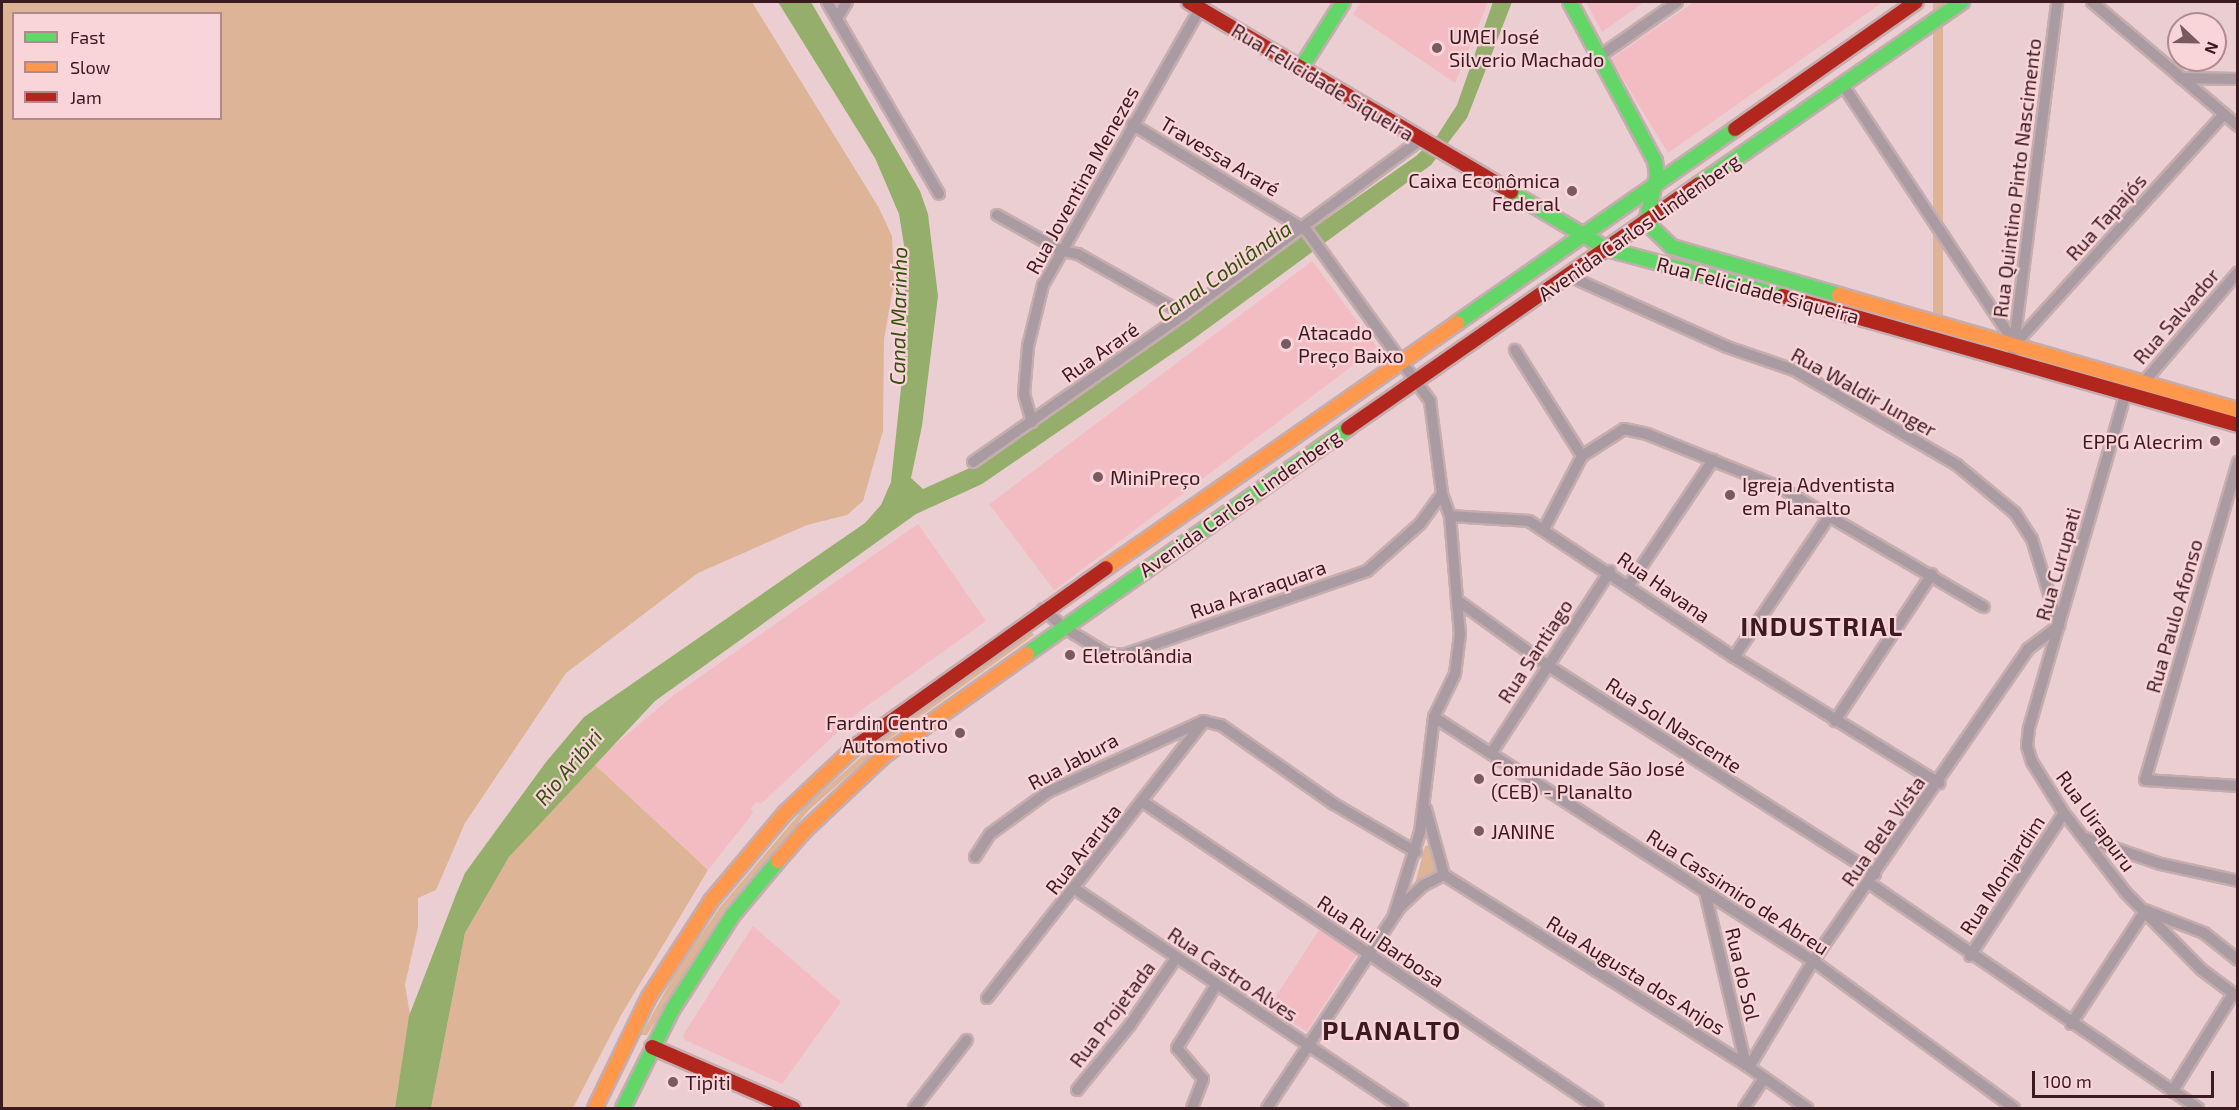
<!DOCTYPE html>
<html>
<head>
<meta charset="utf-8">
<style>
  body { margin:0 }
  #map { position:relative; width:2239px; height:1110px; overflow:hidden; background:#ebced1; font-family:"Exo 2",sans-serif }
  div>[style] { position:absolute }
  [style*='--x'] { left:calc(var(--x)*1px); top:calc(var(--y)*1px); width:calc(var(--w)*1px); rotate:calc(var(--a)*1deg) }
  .built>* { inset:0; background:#f3bcc3; transform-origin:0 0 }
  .green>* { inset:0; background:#ddb596; transform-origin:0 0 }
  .water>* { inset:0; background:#96ae6c }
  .roads { filter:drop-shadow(2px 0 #c5adaf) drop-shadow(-2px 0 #c5adaf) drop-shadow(0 2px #c5adaf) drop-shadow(0 -2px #c5adaf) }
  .street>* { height:10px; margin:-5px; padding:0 5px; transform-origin:5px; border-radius:5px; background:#aa9ba2 }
  .fast>* { height:14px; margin:-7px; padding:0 7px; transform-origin:7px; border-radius:7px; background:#63d668 }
  .slow>* { height:14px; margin:-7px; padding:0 7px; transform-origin:7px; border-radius:7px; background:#ff974d }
  .jam>* { height:14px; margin:-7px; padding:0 7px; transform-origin:7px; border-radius:7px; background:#b3261e }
  .dots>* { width:16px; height:16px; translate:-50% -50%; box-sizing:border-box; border:3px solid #f9d4d8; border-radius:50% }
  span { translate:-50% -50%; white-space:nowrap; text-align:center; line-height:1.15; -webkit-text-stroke:4.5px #f9d4d8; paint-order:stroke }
  .poi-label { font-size:20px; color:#3b1b20 }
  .left { translate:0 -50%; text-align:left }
  .right { translate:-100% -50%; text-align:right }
  .street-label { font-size:20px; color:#3b1b20 }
  .water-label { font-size:21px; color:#33510d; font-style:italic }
  .district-label { font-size:26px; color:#3b1b20; font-weight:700; letter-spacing:1.5px }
  .frame { position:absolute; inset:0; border:3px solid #3b1b20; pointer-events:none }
  .legend { position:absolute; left:12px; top:12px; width:210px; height:108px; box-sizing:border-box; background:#f9d4d8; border:2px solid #ad8a8e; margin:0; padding:8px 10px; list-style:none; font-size:18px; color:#3b1b20 }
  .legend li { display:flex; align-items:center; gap:12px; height:30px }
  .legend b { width:30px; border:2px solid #ad8a8e }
  .north { position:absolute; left:2167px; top:12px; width:60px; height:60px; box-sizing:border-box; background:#f9d4d8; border:2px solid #ad8a8e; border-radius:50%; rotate:112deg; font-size:16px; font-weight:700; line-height:24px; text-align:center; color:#3b1b20 }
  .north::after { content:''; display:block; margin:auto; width:21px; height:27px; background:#795a5e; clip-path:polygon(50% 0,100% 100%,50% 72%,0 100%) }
  .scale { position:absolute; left:2032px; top:1071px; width:182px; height:27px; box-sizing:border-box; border:3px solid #3b1b20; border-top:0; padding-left:8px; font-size:18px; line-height:21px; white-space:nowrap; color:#3b1b20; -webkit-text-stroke:4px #f9d4d8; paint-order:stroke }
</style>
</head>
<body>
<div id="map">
  <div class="built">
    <div style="clip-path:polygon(1361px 2px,1488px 2px,1455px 83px,1353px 14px)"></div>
    <div style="clip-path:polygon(1586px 2px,1644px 2px,1602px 32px)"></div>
    <div style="clip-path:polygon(1694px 2px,1883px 2px,1668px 153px,1611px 59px)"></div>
    <div style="left:1312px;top:261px;width:108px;height:404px;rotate:53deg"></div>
    <div style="clip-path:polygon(918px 524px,986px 621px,860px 711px,761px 804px,756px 802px,751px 808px,753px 813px,708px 870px,593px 763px,674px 695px)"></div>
    <div style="clip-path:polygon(753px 926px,841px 1002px,782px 1084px,685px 1040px,683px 1035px)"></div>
    <div style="left:1319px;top:930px;width:45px;height:92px;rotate:33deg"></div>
  </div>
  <div class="green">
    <div style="clip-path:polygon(evenodd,2px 2px,752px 2px,879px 208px,892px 236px,894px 283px,884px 339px,883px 431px,863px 501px,847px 515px,807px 525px,698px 573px,566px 673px,465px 823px,436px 890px,418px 898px,418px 927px,405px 985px,410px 1014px,395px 1108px,2px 1108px,2px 2px,14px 14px,220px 14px,220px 118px,14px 118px,14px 14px)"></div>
    <div style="left:1933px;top:2px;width:10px;height:328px"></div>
    <div style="clip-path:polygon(1031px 631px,1034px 635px,893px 736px,809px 810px,724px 910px,647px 1035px,641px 1035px,677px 970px,720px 907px,805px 807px,890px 731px)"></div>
    <div style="clip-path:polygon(593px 763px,708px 870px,620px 1017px,573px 1108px,431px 1108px,465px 933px,509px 857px)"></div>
    <div style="clip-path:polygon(1429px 845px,1437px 871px,1415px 884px,1425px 846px)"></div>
  </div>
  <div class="water">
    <div style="clip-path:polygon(778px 2px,811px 2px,920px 191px,928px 214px,938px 296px,922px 426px,911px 478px,923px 489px,972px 467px,1416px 156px,1437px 136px,1457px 105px,1493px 2px,1512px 2px,1467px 118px,1431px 165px,1192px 340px,982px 484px,916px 514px,655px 701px,509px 857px,465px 933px,431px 1108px,395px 1108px,409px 1016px,457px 892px,465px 873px,546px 762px,584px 717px,865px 523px,881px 505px,891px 482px,906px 341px,904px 245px,899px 214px,875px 158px)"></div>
  </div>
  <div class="roads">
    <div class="street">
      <div style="--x:827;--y:2;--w:222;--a:59.7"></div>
      <div style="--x:2092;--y:2;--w:192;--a:40.3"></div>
      <div style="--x:837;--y:18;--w:19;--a:-58"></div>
      <div style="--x:1600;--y:56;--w:94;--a:-35"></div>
      <div style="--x:2181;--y:78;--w:57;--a:1"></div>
      <div style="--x:1843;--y:85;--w:311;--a:56.4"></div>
      <div style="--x:1132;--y:124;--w:205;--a:31.4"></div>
      <div style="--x:1307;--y:231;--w:210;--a:54.1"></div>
      <div style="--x:1430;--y:401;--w:94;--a:82.6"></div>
      <div style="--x:1442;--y:494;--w:23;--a:70"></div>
      <div style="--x:1450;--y:516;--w:118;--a:85.2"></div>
      <div style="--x:1460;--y:634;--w:40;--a:97.1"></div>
      <div style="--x:1455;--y:674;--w:48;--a:116"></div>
      <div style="--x:1434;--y:717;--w:116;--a:96.9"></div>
      <div style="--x:1420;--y:832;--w:87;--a:107.4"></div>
      <div style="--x:997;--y:215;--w:72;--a:29.1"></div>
      <div style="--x:1060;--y:250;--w:18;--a:13"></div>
      <div style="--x:1078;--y:254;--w:122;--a:29.5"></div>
      <div style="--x:1569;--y:276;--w:173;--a:24.2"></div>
      <div style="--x:1727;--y:347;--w:71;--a:18.9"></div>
      <div style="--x:1794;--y:370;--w:189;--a:30.2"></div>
      <div style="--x:1957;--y:465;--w:75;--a:39.6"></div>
      <div style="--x:2015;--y:513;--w:31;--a:57"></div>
      <div style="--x:2032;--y:539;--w:91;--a:72.8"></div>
      <div style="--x:2015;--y:344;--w:311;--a:-47.7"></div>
      <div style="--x:1515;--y:350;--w:125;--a:57.7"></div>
      <div style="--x:2013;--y:352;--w:353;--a:-82.8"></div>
      <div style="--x:2143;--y:383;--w:146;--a:-49.4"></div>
      <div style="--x:2126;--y:392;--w:351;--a:106.1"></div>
      <div style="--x:2029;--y:729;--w:17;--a:97"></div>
      <div style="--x:2027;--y:746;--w:17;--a:73"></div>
      <div style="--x:2032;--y:762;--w:60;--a:57.9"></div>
      <div style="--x:2064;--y:813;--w:101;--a:52.2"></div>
      <div style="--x:2126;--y:893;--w:108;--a:45.4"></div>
      <div style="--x:2202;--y:970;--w:45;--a:36.9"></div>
      <div style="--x:1032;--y:422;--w:29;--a:-106"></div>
      <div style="--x:1024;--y:394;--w:48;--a:-85.2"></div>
      <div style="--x:1028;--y:346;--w:63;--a:-76.2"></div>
      <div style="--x:1043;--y:285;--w:326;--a:-60.4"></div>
      <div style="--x:973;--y:462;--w:258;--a:-35"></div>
      <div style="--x:1184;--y:314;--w:293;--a:-36.4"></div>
      <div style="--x:2238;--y:462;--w:331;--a:106.3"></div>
      <div style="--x:2145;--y:780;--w:93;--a:3.7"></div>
      <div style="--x:1450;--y:516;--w:79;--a:3.6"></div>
      <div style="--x:1529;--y:521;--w:246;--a:33.6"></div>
      <div style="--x:1734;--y:657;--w:241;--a:31.6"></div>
      <div style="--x:1544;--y:529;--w:82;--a:-62.5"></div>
      <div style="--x:1582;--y:456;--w:50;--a:-32.7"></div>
      <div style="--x:1624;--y:429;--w:24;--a:12"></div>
      <div style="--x:1647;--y:434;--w:144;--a:21.9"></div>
      <div style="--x:1781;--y:488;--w:235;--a:30.4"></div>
      <div style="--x:1629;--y:585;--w:151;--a:-56.1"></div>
      <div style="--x:1457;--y:600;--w:111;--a:35.8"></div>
      <div style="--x:1547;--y:665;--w:389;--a:32.5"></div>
      <div style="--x:1043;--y:609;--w:27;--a:42"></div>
      <div style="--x:1063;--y:627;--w:50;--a:31.2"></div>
      <div style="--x:1106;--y:653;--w:17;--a:7"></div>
      <div style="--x:1123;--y:655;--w:258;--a:-19"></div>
      <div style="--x:1367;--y:571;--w:71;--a:-41.6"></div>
      <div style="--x:1420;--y:524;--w:37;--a:-54"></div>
      <div style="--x:1734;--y:657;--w:171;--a:-55.9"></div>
      <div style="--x:1434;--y:717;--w:451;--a:32.8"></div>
      <div style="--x:1813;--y:961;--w:249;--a:36.2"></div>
      <div style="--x:1835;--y:721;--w:176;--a:-56.6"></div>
      <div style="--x:1492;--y:752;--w:216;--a:-56.9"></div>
      <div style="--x:1143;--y:802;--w:548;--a:33.92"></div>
      <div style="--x:1426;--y:809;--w:68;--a:74.7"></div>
      <div style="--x:2085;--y:838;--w:80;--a:18.9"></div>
      <div style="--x:2161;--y:864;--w:79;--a:12.4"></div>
      <div style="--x:975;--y:857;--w:27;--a:-57"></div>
      <div style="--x:990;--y:834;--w:72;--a:-35.9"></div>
      <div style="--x:1048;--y:792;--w:170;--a:-24.6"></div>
      <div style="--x:1203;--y:721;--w:18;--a:13"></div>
      <div style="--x:1221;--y:725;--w:138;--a:35"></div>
      <div style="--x:1334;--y:804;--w:95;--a:30.3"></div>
      <div style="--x:1444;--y:875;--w:357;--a:32.2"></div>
      <div style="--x:1746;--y:1065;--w:75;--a:35.2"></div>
      <div style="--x:1869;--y:883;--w:399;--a:34.4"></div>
      <div style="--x:1075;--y:889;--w:394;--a:33.8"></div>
      <div style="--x:1705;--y:892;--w:178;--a:76.7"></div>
      <div style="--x:2147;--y:911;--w:61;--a:21.1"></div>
      <div style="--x:2204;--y:933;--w:43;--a:38.5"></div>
      <div style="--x:1970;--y:956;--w:171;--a:-56.7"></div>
      <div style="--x:987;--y:998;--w:352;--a:-51.9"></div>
      <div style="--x:2071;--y:1024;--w:136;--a:-56.7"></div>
      <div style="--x:1749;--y:1067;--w:124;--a:-58.9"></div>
      <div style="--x:1813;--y:961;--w:379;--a:-55.4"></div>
      <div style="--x:2028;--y:649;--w:39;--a:-37"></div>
      <div style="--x:1077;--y:1090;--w:84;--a:-50.8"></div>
      <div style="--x:1130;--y:1025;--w:81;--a:-55.5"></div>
      <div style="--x:2172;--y:1092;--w:115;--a:-58.1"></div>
      <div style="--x:914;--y:1108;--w:86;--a:-52.1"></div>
      <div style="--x:1192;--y:1108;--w:31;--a:-69"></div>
      <div style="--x:1203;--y:1079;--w:40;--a:-130"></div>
      <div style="--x:1177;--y:1048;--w:74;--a:-58.2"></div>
      <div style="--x:1267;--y:1108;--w:241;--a:-56.5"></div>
      <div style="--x:1400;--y:907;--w:33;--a:-43"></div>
      <div style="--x:1424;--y:885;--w:22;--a:-27"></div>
      <div style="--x:1744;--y:1108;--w:36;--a:-56"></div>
    </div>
    <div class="fast">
      <div style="--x:1570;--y:2;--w:180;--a:61.9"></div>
      <div style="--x:1655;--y:161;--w:14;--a:82"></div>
      <div style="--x:1657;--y:175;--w:48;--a:103.2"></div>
      <div style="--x:1646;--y:222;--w:36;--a:44"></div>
      <div style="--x:1672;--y:247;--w:174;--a:16"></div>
      <div style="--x:1301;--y:68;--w:78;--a:-57.5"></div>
      <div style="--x:1699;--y:184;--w:320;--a:-34.7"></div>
      <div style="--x:1511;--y:192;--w:112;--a:30.7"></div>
      <div style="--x:1607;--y:249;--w:181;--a:15"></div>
      <div style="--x:1457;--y:323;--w:339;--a:-34.9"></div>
      <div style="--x:1027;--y:654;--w:393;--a:-35.1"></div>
      <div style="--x:623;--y:1108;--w:110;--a:-63.4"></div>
      <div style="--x:672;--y:1010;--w:112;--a:-57.4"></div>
      <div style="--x:732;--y:916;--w:72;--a:-50.1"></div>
    </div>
    <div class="slow">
      <div style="--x:1839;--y:295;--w:415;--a:16.1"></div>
      <div style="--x:1106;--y:568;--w:428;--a:-34.9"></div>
      <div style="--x:778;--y:861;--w:40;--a:-49"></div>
      <div style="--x:804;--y:831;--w:111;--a:-43.2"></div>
      <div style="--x:885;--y:755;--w:174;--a:-35.4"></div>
      <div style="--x:595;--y:1108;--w:123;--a:-64.1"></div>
      <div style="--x:649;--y:997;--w:114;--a:-57.1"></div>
      <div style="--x:711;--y:901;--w:115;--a:-49.9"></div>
      <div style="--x:785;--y:813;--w:96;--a:-43.3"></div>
    </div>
    <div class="jam">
      <div style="--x:1189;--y:2;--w:374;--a:30.5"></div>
      <div style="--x:1735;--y:129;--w:221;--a:-35.1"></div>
      <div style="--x:1782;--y:296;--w:474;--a:15.8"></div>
      <div style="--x:1348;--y:428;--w:427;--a:-34.8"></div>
      <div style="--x:855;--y:747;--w:308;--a:-35.5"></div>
      <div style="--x:652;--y:1047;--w:154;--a:23.4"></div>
    </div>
  </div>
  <div class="dots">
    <div style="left:1437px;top:48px;background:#795a5e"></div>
    <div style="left:1572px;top:191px;background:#795a5e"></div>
    <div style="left:1286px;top:344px;background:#795a5e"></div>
    <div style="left:2215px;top:441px;background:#795a5e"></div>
    <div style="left:1098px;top:477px;background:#795a5e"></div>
    <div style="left:1730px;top:495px;background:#795a5e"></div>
    <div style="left:1070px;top:655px;background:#795a5e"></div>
    <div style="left:960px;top:733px;background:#795a5e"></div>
    <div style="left:1479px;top:779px;background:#795a5e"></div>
    <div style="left:1479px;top:831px;background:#795a5e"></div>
    <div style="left:673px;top:1082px;background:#795a5e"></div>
  </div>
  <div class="poi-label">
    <span class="left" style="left:1449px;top:48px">UMEI José<br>Silverio Machado</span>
    <span class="right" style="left:1560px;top:192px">Caixa Econômica<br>Federal</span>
    <span class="left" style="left:1298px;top:344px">Atacado<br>Preço Baixo</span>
    <span class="right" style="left:2203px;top:441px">EPPG Alecrim</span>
    <span class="left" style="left:1110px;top:477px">MiniPreço</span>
    <span class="left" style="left:1742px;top:496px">Igreja Adventista<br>em Planalto</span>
    <span class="left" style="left:1082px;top:655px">Eletrolândia</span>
    <span class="right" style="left:948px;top:734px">Fardin Centro<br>Automotivo</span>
    <span class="left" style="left:1491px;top:780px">Comunidade São José<br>(CEB) - Planalto</span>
    <span class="left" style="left:1491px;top:831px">JANINE</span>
    <span class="left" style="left:685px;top:1082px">Tipiti</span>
  </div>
  <div class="street-label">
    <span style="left:1323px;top:82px;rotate:31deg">Rua Felicidade Siqueira</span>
    <span style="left:1220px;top:156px;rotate:31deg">Travessa Araré</span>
    <span style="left:2017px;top:178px;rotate:-83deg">Rua Quintino Pinto Nascimento</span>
    <span style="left:1082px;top:180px;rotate:-61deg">Rua Joventina Menezes</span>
    <span style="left:2106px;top:217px;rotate:-48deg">Rua Tapajós</span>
    <span style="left:1639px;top:227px;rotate:-35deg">Avenida Carlos Lindenberg</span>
    <span style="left:1758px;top:290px;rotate:15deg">Rua Felicidade Siqueira</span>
    <span style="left:2176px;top:316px;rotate:-49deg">Rua Salvador</span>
    <span style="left:1100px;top:352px;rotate:-35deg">Rua Araré</span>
    <span style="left:1864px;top:392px;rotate:29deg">Rua Waldir Junger</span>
    <span style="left:1240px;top:503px;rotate:-35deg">Avenida Carlos Lindenberg</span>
    <span style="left:2058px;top:564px;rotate:-74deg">Rua Curupati</span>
    <span style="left:1664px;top:587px;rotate:35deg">Rua Havana</span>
    <span style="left:1258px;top:589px;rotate:-19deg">Rua Araraquara</span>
    <span style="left:2174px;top:616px;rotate:-74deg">Rua Paulo Afonso</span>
    <span style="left:1535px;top:651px;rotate:-57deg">Rua Santiago</span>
    <span style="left:1674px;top:725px;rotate:33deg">Rua Sol Nascente</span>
    <span style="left:1073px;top:761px;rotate:-28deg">Rua Jabura</span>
    <span style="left:2096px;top:821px;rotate:54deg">Rua Uirapuru</span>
    <span style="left:1883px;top:831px;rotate:-55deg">Rua Bela Vista</span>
    <span style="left:1083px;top:849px;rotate:-52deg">Rua Araruta</span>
    <span style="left:2002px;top:875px;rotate:-57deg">Rua Monjardim</span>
    <span style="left:1738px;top:892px;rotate:33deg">Rua Cassimiro de Abreu</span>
    <span style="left:1381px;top:941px;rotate:34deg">Rua Rui Barbosa</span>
    <span style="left:1233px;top:974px;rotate:34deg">Rua Castro Alves</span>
    <span style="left:1743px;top:974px;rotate:77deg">Rua do Sol</span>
    <span style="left:1636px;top:975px;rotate:32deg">Rua Augusta dos Anjos</span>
    <span style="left:1112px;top:1014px;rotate:-53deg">Rua Projetada</span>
  </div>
  <div class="water-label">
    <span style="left:1224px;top:271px;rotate:-35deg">Canal Cobilândia</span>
    <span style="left:898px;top:316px;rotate:-89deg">Canal Marinho</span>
    <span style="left:568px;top:767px;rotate:-50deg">Rio Aribiri</span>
  </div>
  <div class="district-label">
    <span style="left:1822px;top:626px">INDUSTRIAL</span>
    <span style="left:1392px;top:1030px">PLANALTO</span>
  </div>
  <div class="frame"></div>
  <ul class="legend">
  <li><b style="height:8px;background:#63d668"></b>Fast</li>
  <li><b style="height:8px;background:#ff974d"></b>Slow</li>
  <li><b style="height:8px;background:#b3261e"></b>Jam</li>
  </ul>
  <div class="north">N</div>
  <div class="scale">100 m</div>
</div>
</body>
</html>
